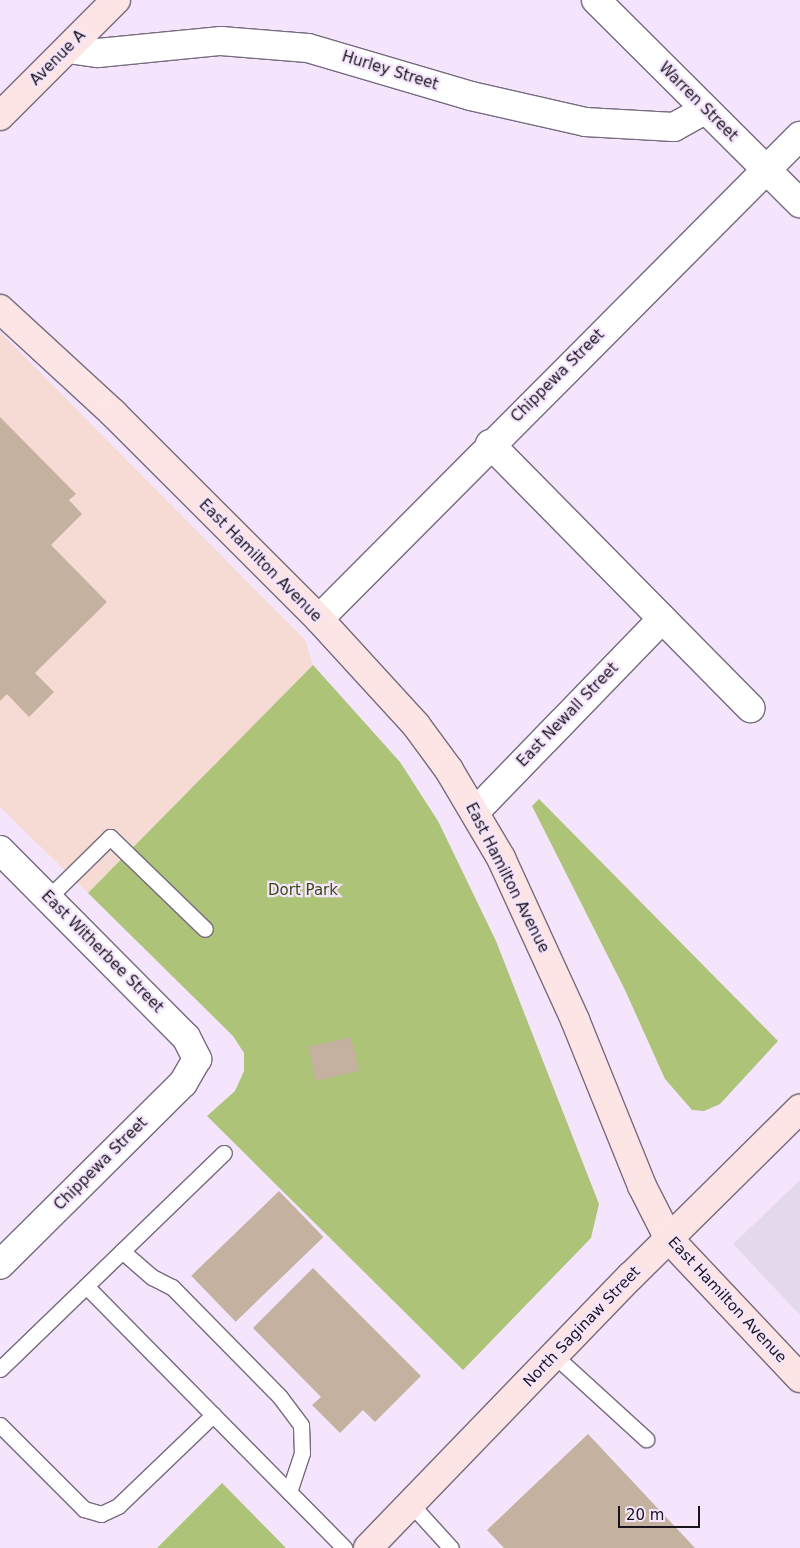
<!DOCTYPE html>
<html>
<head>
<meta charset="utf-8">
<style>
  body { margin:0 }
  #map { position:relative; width:800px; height:1548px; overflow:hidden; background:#f4e5fc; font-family:"DejaVu Sans",sans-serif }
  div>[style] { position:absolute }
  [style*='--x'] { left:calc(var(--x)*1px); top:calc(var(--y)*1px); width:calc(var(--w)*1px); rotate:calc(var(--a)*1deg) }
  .commercial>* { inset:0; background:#e4d8ed }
  .education>* { inset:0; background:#f5dbd4 }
  .green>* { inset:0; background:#acc378 }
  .building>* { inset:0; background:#c4b19f; transform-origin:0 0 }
  .roads { filter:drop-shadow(1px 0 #776b7f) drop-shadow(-1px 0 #776b7f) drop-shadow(0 1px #776b7f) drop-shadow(0 -1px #776b7f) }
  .lane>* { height:15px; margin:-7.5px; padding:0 7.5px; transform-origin:7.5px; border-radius:7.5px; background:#fff }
  .street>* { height:28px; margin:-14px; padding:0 14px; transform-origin:14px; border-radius:14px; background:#fff }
  .secondary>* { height:28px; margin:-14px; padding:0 14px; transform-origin:14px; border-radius:14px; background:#fee5e5 }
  span { translate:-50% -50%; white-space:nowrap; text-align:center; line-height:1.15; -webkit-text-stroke:4.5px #f4e5fc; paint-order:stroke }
  .street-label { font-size:15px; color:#19141c }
  .park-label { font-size:15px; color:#3c4a11 }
  .scale { position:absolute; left:618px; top:1506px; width:82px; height:22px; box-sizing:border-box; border:2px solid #19141c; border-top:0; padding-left:6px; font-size:15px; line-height:18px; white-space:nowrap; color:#19141c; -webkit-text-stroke:4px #f4e5fc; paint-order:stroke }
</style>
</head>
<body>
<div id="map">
  <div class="commercial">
    <div style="clip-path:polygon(800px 1180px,800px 1315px,733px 1244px)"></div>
  </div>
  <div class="education">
    <div style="clip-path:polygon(0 332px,305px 640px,313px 665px,88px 893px,0 807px)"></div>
  </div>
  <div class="green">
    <div style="clip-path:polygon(313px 665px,400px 762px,438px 821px,496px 941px,599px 1204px,591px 1238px,463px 1370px,207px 1116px,235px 1091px,244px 1071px,244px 1053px,233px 1036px,88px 893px)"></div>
    <div style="clip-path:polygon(539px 799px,778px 1041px,720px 1104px,704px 1111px,692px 1110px,665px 1079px,625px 990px,532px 806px)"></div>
    <div style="clip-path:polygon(222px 1483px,286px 1548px,157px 1548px)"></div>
  </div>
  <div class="building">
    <div style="clip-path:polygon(0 417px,76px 494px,69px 500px,82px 514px,51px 545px,107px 602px,35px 673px,54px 692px,29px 717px,7px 694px,0 701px)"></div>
    <div style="left:351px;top:1037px;width:35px;height:44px;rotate:77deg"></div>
    <div style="left:279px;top:1191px;width:64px;height:122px;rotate:46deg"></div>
    <div style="clip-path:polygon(313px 1268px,421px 1376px,375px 1422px,363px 1410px,340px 1433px,312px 1405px,321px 1397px,253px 1328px)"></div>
    <div style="clip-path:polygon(588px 1434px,695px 1548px,504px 1548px,487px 1530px)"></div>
  </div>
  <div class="roads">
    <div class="lane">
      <div style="--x:48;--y:898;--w:87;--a:-44.5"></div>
      <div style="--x:110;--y:837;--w:132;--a:44.1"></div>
      <div style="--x:122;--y:1251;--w:40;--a:41"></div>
      <div style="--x:152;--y:1277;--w:22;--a:27"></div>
      <div style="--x:172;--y:1287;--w:154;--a:45.5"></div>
      <div style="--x:280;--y:1397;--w:35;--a:53"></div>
      <div style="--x:301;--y:1425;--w:28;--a:88"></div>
      <div style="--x:302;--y:1453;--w:41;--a:108.4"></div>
      <div style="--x:86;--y:1286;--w:368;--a:45.4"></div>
      <div style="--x:554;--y:1355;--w:125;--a:42.4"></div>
      <div style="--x:0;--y:1369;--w:311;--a:-44"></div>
      <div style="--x:0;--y:1425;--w:119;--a:45"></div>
      <div style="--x:84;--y:1509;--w:18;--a:16"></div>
      <div style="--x:101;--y:1514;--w:19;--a:-25"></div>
      <div style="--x:118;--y:1506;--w:132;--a:-43.8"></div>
      <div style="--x:411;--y:1504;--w:59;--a:47.7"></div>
    </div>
    <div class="street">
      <div style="--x:596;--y:0;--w:288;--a:44.9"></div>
      <div style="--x:68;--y:49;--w:30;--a:8"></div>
      <div style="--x:98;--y:53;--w:124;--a:-5.6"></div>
      <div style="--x:221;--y:41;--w:87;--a:4.6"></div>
      <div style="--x:308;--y:48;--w:170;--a:16.4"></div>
      <div style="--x:471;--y:96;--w:117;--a:12.8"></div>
      <div style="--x:585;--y:122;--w:89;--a:3.2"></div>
      <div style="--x:674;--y:127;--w:35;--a:-29"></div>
      <div style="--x:490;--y:444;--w:371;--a:45.4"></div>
      <div style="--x:319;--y:619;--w:682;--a:-45.12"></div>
      <div style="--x:475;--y:812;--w:269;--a:-45.9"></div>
      <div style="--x:0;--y:850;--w:264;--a:45.2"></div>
      <div style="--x:186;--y:1037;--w:25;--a:63"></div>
      <div style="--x:197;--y:1059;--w:28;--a:120"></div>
      <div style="--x:183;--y:1083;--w:258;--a:135.2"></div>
    </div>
    <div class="secondary">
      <div style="--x:0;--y:116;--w:164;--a:-45"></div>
      <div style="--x:0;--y:309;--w:154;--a:42.6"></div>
      <div style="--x:113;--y:413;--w:291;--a:45"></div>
      <div style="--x:319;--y:619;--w:144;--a:47.5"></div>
      <div style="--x:416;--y:725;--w:56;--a:53.7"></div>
      <div style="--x:449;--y:770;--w:102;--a:59.4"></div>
      <div style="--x:501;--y:858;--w:178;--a:65.4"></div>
      <div style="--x:575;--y:1020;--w:179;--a:68"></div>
      <div style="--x:642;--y:1186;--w:59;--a:63"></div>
      <div style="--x:669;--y:1239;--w:191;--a:46.7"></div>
      <div style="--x:368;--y:1548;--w:378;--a:-46"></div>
      <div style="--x:631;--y:1276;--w:238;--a:-44.7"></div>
    </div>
  </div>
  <div class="street-label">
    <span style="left:58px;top:58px;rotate:-45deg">Avenue A</span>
    <span style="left:390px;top:71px;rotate:17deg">Hurley Street</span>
    <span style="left:698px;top:102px;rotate:45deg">Warren Street</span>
    <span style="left:558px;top:376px;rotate:-45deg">Chippewa Street</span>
    <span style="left:260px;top:561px;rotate:45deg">East Hamilton Avenue</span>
    <span style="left:568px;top:715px;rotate:-46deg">East Newall Street</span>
    <span style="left:507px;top:878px;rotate:63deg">East Hamilton Avenue</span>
    <span style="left:102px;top:952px;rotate:45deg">East Witherbee Street</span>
    <span style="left:101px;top:1164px;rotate:-45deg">Chippewa Street</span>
    <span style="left:727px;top:1300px;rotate:47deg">East Hamilton Avenue</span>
    <span style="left:582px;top:1327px;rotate:-46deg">North Saginaw Street</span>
  </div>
  <div class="park-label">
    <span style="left:303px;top:891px">Dort Park</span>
  </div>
  <div class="scale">20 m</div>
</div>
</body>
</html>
